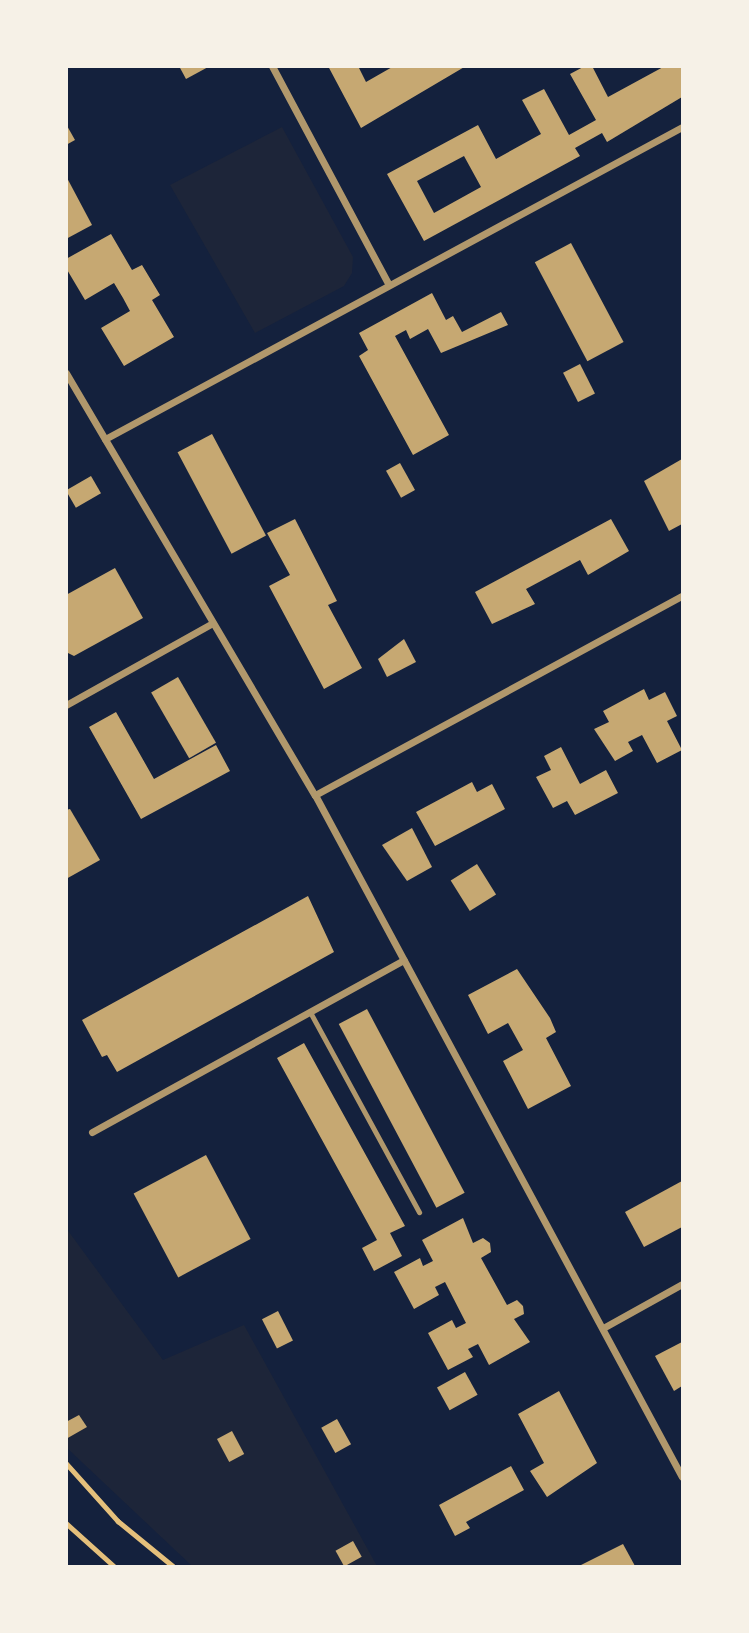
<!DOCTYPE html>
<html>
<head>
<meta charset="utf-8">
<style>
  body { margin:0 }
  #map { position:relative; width:749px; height:1633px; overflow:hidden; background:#14213d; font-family:"Nunito Sans",sans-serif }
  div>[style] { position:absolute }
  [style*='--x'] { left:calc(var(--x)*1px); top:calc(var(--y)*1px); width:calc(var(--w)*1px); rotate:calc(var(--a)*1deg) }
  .green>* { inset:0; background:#1d2539 }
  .building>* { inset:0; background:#c6a872; transform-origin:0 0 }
  .path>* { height:4.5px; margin:-2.25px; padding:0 2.25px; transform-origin:2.25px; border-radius:2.25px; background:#e5c07b }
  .service>* { height:5px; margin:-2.5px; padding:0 2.5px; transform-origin:2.5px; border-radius:2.5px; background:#b1986c }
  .minor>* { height:7px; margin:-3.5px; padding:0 3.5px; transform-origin:3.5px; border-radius:3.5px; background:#b1986c }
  span { translate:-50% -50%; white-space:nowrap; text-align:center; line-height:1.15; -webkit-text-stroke:7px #f6f1e7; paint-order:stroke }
  .frame { position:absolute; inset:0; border:68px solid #f6f1e7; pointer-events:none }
</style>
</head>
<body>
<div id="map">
  <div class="green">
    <div style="clip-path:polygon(282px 127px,353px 257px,352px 273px,344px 286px,255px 333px,170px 185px)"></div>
    <div style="clip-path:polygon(66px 1228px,163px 1360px,244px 1325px,377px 1566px,192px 1566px,67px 1448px)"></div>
  </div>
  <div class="building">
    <div style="clip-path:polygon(179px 66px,210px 66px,186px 79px)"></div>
    <div style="clip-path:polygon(328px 66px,358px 66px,366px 82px,394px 66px,466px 66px,361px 128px)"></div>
    <div style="clip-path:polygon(evenodd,585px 66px,592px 66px,608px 97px,665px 66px,682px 66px,682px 97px,607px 142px,602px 133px,575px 148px,580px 156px,424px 241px,387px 174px,478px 125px,496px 159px,541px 134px,522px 100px,544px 89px,569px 135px,596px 120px,570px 74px,585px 66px,464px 156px,481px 187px,434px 213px,417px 181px,464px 156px)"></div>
    <div style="clip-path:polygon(66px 124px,75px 140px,66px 145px)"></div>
    <div style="clip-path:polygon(66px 176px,92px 225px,66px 239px)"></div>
    <div style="clip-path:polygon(111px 234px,132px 270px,142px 265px,160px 295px,152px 300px,174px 337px,124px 366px,101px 328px,130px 311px,123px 298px,114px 283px,85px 300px,66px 268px,66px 259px)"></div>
    <div style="left:571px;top:243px;width:112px;height:41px;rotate:62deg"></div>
    <div style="clip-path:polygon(432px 293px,446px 320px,453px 316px,462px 332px,501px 312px,508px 325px,441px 353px,428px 329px,410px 339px,406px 330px,395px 336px,449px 435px,413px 455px,359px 356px,368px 350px,359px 333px)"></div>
    <div style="left:580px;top:364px;width:33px;height:19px;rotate:63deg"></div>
    <div style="left:212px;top:434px;width:115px;height:39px;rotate:62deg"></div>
    <div style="clip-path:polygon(682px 459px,682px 524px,669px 531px,644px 481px)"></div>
    <div style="left:400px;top:463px;width:31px;height:16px;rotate:61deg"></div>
    <div style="left:91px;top:476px;width:20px;height:29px;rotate:60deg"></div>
    <div style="clip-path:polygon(295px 519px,337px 601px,328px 605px,362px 668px,324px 689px,269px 586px,290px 575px,267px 533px)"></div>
    <div style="clip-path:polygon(611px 519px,629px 551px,588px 575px,580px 560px,526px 589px,535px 604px,492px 624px,475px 592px)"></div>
    <div style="clip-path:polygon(115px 568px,143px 618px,74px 656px,66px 652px,66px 595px)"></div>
    <div style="clip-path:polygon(404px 639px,416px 662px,387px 677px,378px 659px)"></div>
    <div style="left:178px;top:677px;width:76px;height:31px;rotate:60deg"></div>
    <div style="clip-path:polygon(644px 689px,649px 700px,665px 692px,677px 716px,667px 721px,682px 750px,657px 763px,642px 735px,628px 742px,633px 751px,615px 761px,594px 729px,609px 722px,603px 711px)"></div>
    <div style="clip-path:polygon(116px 712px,154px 779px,216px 745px,230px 771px,141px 819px,89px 727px)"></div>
    <div style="clip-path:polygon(561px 747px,580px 784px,606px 770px,618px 793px,575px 815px,567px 801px,553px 808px,536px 777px,551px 770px,544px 756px)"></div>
    <div style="clip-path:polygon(472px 782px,477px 792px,492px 784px,505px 809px,435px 846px,416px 812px)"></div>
    <div style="clip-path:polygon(70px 809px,100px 860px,66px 879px,66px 810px)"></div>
    <div style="clip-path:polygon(412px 828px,432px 867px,407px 881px,382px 845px)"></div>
    <div style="left:477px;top:864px;width:36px;height:31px;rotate:58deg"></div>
    <div style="clip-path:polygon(308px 896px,334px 952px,117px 1072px,107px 1055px,102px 1057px,82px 1020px)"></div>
    <div style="clip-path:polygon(517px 969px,550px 1018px,556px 1032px,546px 1038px,571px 1086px,528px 1109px,503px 1061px,523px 1050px,508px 1023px,488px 1034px,468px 995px)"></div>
    <div style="left:367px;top:1009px;width:208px;height:32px;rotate:62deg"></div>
    <div style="clip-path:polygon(304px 1043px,405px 1226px,390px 1233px,402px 1256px,374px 1271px,362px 1248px,377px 1240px,277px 1058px)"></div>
    <div style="left:206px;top:1155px;width:95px;height:82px;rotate:62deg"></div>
    <div style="clip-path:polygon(682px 1181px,682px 1227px,644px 1247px,625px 1212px)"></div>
    <div style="clip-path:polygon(463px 1218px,473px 1243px,483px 1238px,490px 1243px,491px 1252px,481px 1258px,507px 1305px,517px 1300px,523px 1306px,524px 1314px,514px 1319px,530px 1342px,489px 1365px,478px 1344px,468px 1349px,473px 1357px,448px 1370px,428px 1333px,452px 1320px,456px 1328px,466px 1323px,445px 1282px,435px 1287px,439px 1295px,414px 1309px,394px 1272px,420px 1258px,423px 1266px,433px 1261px,422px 1240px)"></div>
    <div style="left:278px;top:1311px;width:33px;height:18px;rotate:63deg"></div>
    <div style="clip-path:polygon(682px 1342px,682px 1386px,674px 1391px,655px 1356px)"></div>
    <div style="left:465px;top:1372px;width:26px;height:32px;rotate:61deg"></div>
    <div style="clip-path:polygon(559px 1391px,597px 1463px,547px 1497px,530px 1471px,544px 1463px,518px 1414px)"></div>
    <div style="clip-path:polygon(79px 1415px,87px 1427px,66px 1439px,66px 1422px)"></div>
    <div style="left:337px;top:1419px;width:29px;height:18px;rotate:61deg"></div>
    <div style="left:232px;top:1431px;width:26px;height:17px;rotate:62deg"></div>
    <div style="clip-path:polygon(511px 1466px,524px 1490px,466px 1522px,470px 1528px,455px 1536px,439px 1505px)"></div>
    <div style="left:353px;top:1541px;width:18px;height:20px;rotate:61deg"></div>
    <div style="clip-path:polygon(623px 1544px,635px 1566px,579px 1566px)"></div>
  </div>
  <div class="path">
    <div style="--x:66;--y:1463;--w:78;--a:48.1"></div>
    <div style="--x:118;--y:1521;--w:71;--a:39.3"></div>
    <div style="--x:66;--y:1523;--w:64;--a:41.9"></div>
  </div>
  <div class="service">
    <div style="--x:310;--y:1012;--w:228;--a:61.4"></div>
  </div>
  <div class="minor">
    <div style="--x:272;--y:66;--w:246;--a:61.9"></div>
    <div style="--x:66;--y:373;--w:490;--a:59.5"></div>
    <div style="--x:315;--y:795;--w:774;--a:61.71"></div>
    <div style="--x:105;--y:439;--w:656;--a:-28.4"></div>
    <div style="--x:66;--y:705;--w:168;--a:-29.2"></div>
    <div style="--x:315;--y:795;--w:417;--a:-28.5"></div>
    <div style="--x:92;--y:1132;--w:356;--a:-28.9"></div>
    <div style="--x:603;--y:1328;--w:90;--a:-29.1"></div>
  </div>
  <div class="frame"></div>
</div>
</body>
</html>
